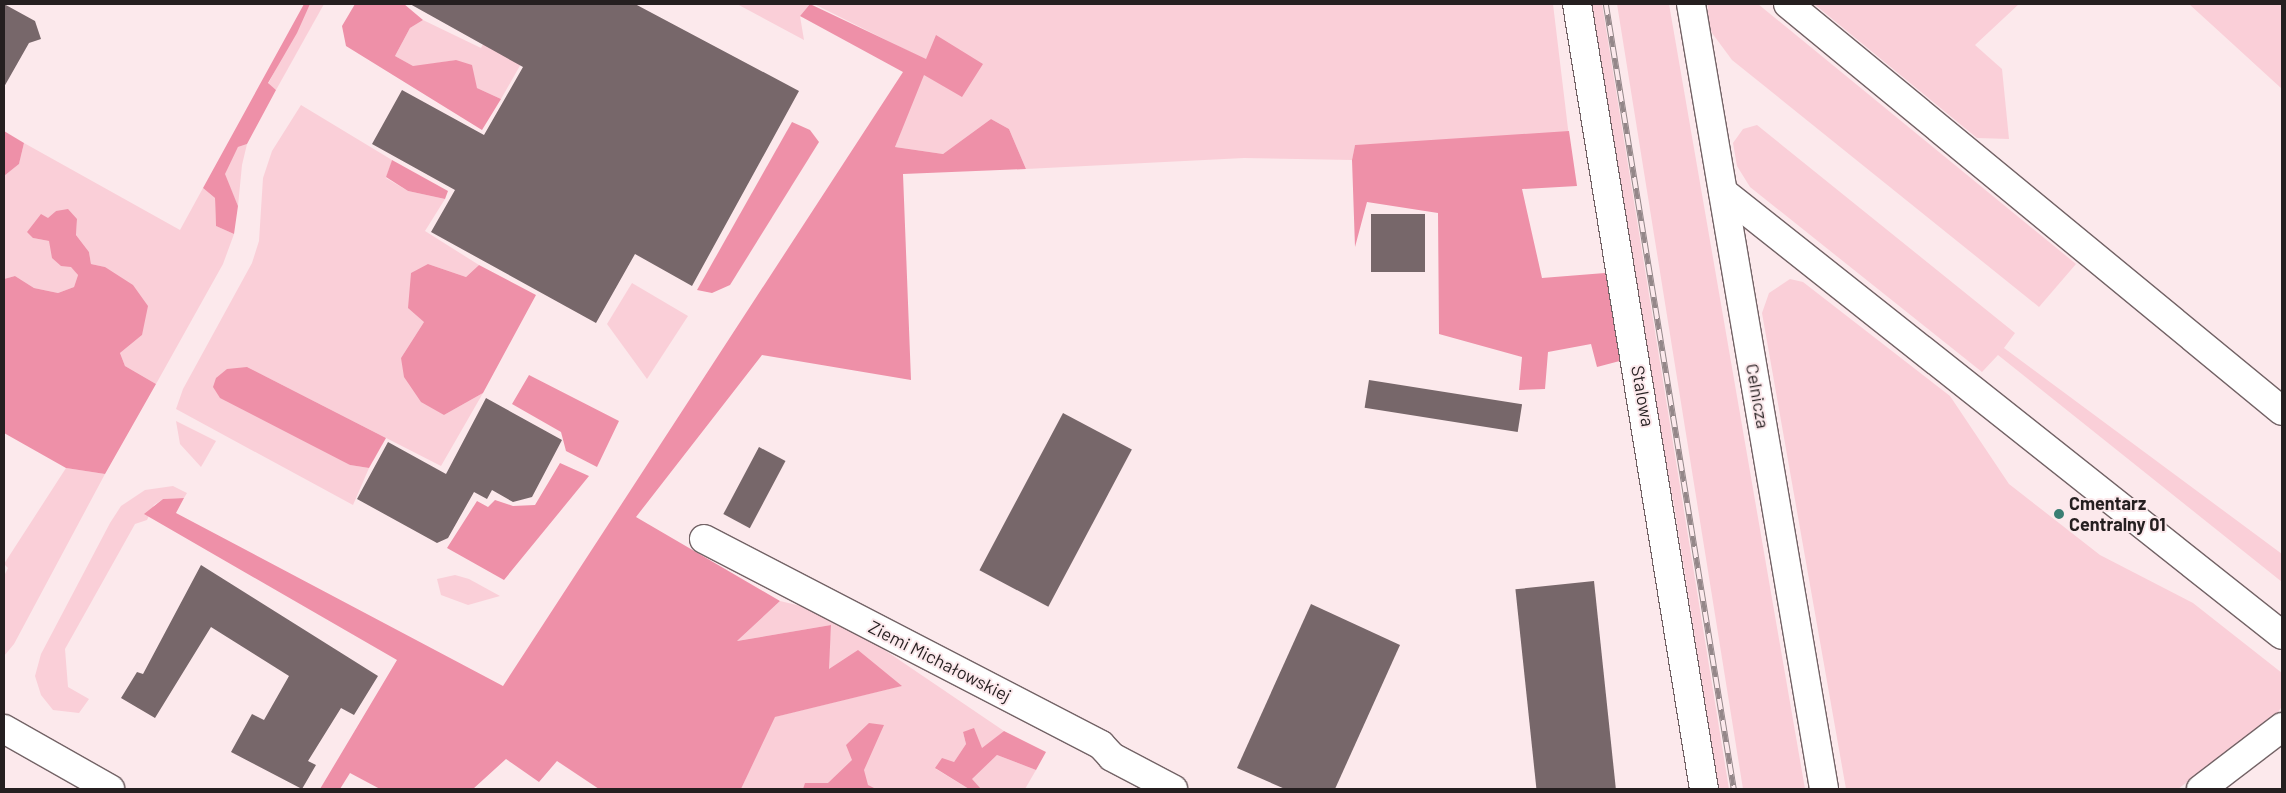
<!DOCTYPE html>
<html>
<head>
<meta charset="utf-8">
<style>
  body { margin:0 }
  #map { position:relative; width:2286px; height:793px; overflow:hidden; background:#fce9ec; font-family:Barlow,sans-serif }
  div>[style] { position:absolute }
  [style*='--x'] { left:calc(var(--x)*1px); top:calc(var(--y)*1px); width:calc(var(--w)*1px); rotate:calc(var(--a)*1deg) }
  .green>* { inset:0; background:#facfd8 }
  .forest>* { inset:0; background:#ee90a8 }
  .building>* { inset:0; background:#77676a; transform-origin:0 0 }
  .roads { filter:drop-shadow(1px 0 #736366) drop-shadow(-1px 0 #736366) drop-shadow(0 1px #736366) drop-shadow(0 -1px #736366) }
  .street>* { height:28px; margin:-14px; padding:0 14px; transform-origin:14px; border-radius:14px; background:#fff }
  .secondary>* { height:28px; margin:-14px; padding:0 14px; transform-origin:14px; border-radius:14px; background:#fff }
  .rail>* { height:5.5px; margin-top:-2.75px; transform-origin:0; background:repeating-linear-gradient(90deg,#fce9ec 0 11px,#948789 0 22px); box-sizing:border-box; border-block:1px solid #948789 }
  .dots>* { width:14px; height:14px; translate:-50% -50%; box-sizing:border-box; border:2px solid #fce9ec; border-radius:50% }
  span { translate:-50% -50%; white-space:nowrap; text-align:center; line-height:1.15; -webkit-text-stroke:4px #fce9ec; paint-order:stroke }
  .street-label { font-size:18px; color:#251f20 }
  .poi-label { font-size:18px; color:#251f20; font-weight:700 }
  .left { translate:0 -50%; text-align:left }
  .frame { position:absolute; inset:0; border:5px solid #251f20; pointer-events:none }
</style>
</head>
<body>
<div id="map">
  <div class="green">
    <div style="clip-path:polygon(310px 4px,324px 4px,276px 90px,268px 84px)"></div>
    <div style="clip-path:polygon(506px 4px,555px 4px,501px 99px,477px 88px,456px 60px,414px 67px,395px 56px,410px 28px,423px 20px,481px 48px)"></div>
    <div style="clip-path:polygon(737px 4px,810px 4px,800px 16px,804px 40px)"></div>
    <div style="clip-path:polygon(814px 4px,1553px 4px,1569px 137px,1355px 145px,1352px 160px,1244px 158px,1026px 169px,1009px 129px,991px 119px,943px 154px,895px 147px,936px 35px,926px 60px)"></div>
    <div style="clip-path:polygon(1583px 4px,1602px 4px,1729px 789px,1719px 789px,1675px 511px)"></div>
    <div style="clip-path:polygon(1617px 4px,1669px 4px,1805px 789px,1743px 789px)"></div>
    <div style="clip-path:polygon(1708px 4px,1758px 4px,2076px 264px,2039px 307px,1732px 60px,1712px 33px,1707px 20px)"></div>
    <div style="clip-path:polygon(1814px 4px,2019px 4px,1975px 45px,2002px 69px,2009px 139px,1977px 138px)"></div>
    <div style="clip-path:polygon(2189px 4px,2282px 4px,2282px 89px,2223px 35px)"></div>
    <div style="clip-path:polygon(301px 105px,392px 160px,386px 178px,408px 191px,445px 199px,425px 231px,479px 265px,466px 277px,428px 264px,424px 322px,401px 358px,444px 415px,483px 393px,441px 466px,247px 367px,350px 465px,369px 468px,353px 505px,176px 409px,183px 389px,252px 263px,259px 241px,263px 178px,272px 151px)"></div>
    <div style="clip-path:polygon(1757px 125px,2015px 333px,2004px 348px,2282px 554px,2282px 582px,1998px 355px,1982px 372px,1750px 187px,1737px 166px,1733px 143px,1743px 129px)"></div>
    <div style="clip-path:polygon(24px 143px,180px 230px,203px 188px,215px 198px,216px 226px,234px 234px,223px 264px,156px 384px,125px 366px,120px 353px,142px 335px,105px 267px,91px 264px,89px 252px,76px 235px,77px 219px,56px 211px,33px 238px,49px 241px,71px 266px,78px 275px,74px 287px,58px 293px,34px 288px,15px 276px,4px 279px,4px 176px,19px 164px)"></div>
    <div style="clip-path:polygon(247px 144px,242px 165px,238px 206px,224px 174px,238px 147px)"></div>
    <div style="clip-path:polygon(1790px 279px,1803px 282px,1950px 396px,2009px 484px,2100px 555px,2193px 603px,2282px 673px,2282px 706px,2277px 714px,2178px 789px,1846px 789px,1762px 313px,1769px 293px)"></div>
    <div style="clip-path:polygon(632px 283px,688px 316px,647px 379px,607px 324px)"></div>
    <div style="clip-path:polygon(176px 421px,216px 441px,201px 467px,180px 444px)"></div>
    <div style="clip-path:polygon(66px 468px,105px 474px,14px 644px,4px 656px,4px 576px,8px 568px,4px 564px)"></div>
    <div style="clip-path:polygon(173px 486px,187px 493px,184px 498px,163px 499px,154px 505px,147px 520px,135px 524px,65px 649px,68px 687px,89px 699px,79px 713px,53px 710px,41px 695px,35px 676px,41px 654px,110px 523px,121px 506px,145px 490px)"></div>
    <div style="clip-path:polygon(455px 575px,469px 579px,500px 596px,468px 605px,441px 595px,437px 579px)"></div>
    <div style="clip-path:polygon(780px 601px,830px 613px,1004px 731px,982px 749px,963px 732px,966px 744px,954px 762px,936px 769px,969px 789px,741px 789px,774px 717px,901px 686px,828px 670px,831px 625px,737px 641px)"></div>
    <div style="clip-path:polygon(997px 755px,1036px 770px,1025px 789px,981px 789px,971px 779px)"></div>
  </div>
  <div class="forest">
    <div style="clip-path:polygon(304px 4px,310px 4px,297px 33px,268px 83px,276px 90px,247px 144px,238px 147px,225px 174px,238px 206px,234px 234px,216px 226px,215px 198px,203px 188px)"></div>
    <div style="clip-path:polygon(355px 4px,404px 4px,423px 20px,410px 28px,395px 56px,413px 66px,456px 60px,472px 65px,477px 88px,501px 99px,482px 130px,346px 46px,342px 26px)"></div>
    <div style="clip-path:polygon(810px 4px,926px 59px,936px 35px,983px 64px,962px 97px,924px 75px,895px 147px,943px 154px,991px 119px,1009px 129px,1026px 169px,903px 174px,911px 380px,762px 355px,636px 517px,780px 601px,737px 641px,831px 625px,829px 669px,858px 650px,902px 686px,775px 717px,741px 789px,599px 789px,557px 761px,539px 782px,506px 759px,473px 789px,380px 789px,350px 773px,340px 789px,320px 789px,397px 660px,144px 514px,163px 499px,184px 498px,176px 513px,503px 686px,903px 72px,800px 16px)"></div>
    <div style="clip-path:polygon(792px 122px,810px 130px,819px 142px,730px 285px,712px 293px,697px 290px)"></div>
    <div style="clip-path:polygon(4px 131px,24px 143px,19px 164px,4px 176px)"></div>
    <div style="clip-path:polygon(1569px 131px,1577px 186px,1522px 189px,1542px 278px,1605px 273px,1631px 358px,1597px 367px,1591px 344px,1548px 352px,1545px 389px,1519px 390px,1522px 357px,1439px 334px,1438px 213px,1367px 202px,1355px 247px,1352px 160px,1355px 145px)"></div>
    <div style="clip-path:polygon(392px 160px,448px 191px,445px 199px,408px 191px,386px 177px)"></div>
    <div style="clip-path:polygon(68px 209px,77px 219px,76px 235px,89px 252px,91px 264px,105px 267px,133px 285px,148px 306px,142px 335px,120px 353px,125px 366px,156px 384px,105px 474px,66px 468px,4px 433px,4px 279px,15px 276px,34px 288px,58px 293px,74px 287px,78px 275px,71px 267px,61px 266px,52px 258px,49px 241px,33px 238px,27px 232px,41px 214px,48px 218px,56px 211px)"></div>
    <div style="clip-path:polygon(428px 264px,466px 277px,479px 265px,536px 295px,483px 393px,444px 415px,421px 402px,404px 377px,401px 358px,424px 322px,408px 308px,411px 273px)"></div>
    <div style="clip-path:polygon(247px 367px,386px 438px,369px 468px,350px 465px,220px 398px,213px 387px,216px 378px,227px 369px)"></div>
    <div style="clip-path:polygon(529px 375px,619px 421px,597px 467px,566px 451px,561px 432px,512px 404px)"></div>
    <div style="clip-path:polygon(560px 463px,589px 476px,504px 580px,447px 548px,477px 501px,488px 507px,495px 500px,513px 506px,535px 505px)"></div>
    <div style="clip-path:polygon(869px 723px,884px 725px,864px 770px,868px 785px,876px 789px,803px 789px,805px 783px,828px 783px,852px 760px,846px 745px)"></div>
    <div style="clip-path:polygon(974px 728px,982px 748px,1004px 731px,1046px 752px,1036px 770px,997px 755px,972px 779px,981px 789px,969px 789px,935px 768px,942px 758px,954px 762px,966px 744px,963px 732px)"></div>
  </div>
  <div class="building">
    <div style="clip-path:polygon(4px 4px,35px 21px,41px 39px,29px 43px,4px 87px)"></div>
    <div style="clip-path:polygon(410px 4px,635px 4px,799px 91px,692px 286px,635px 254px,596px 323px,431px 232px,455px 190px,372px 144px,402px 90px,484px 135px,523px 67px)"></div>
    <div style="left:1371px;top:214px;width:54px;height:58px"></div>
    <div style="left:1369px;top:380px;width:155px;height:28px;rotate:9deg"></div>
    <div style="clip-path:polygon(486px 398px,562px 440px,532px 497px,513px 502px,492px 490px,487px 499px,474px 492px,448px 538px,437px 543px,357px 499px,388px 442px,446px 474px)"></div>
    <div style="left:1063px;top:413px;width:78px;height:178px;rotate:28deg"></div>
    <div style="left:759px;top:447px;width:30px;height:76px;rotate:28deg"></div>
    <div style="clip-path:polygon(201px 565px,378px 676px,354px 715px,341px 708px,308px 761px,316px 765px,302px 789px,231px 752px,252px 714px,264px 720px,289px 676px,211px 627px,155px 718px,121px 698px,137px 672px,143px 674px)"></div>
    <div style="left:1594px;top:581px;width:209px;height:79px;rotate:84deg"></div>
    <div style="clip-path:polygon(1311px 604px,1400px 645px,1335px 789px,1285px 789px,1237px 768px)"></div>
  </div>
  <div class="roads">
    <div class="street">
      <div style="--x:1577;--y:4;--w:795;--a:80.81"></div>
      <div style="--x:1788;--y:4;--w:640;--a:39.48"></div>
      <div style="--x:1723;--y:192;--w:713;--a:38.4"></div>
      <div style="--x:704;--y:539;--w:447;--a:27.4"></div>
      <div style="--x:1101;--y:745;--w:16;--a:47"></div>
      <div style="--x:1112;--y:757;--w:69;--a:27.7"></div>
      <div style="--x:4;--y:729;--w:122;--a:29.5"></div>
      <div style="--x:2201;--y:789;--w:102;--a:-37.4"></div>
    </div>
    <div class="secondary">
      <div style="--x:1691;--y:4;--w:796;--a:80.38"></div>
    </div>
  </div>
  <div class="rail">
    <div style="--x:1606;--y:4;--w:795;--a:80.74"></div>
  </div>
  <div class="dots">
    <div style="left:2059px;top:514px;background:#3a7e73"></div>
  </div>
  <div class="street-label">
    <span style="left:1643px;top:396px;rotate:80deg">Stalowa</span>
    <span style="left:1758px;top:396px;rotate:80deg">Celnicza</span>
    <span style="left:940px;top:661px;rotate:27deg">Ziemi Michałowskiej</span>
  </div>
  <div class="poi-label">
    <span class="left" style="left:2069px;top:514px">Cmentarz<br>Centralny 01</span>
  </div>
  <div class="frame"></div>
</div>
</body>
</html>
